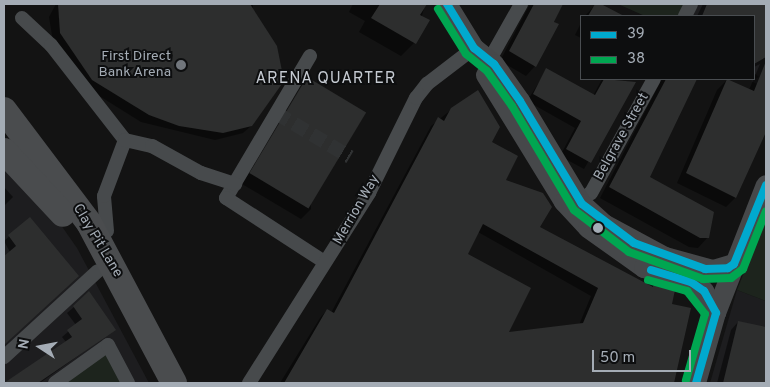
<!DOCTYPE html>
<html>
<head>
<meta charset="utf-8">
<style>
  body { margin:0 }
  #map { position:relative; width:770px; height:387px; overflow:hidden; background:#131313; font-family:Overpass,sans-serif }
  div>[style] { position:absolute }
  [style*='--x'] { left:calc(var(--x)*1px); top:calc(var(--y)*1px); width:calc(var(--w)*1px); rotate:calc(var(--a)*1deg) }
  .built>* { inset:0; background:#1d1d1f }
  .green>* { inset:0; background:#1d241d }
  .shadow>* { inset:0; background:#0007 }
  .building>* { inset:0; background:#2d2e2e; transform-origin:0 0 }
  .street-tunnel>* { height:14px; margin-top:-7px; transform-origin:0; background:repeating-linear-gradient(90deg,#303233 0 14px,transparent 0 21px) }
  .street>* { height:14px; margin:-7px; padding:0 7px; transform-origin:7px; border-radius:7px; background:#474a4c }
  .secondary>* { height:20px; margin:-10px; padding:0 10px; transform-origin:10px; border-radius:10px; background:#46484a }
  .highway>* { height:26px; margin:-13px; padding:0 13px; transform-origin:13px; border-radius:13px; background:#4a4c4e }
  .bus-1>* { height:8px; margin:-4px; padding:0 4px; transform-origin:4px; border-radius:4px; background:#00a9ce }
  .bus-2>* { height:8px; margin:-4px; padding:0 4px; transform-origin:4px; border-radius:4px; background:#00a651 }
  .dots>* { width:14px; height:14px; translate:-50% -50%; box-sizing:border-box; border:2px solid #0d0e0f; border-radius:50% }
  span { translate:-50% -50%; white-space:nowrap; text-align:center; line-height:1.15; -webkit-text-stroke:4px #0d0e0f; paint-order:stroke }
  .poi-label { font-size:14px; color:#a4acb5 }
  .right { translate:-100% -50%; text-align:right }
  .street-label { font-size:14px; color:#a4acb5 }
  .quarter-label { font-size:16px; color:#c5cad1; letter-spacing:1px }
  .frame { position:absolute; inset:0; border:5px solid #a4acb5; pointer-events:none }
  .legend { position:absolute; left:580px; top:15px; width:175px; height:65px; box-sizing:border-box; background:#0d0e0f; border:1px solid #494d51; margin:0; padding:6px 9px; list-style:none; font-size:15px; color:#a4acb5 }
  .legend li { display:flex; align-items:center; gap:10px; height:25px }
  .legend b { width:25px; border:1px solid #494d51 }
  .north { position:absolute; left:15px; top:322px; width:50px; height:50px; -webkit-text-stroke:4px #0d0e0f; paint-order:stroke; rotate:281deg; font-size:14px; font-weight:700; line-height:20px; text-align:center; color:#a4acb5 }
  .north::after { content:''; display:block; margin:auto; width:18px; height:22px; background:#a4acb5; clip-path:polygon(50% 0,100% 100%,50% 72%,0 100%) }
  .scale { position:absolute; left:592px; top:350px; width:99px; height:22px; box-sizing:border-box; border:2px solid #a4acb5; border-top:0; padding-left:6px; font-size:15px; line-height:18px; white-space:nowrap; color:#a4acb5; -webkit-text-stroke:4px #0d0e0f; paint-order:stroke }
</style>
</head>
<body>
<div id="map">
  <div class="built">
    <div style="clip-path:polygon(696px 4px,766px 4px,766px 89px,751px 81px,759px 77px,754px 73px,754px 16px,689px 16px)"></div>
    <div style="clip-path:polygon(4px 165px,56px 218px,77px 248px,149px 383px,4px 383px)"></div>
    <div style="clip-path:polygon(737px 290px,766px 301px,766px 383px,710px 383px)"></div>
  </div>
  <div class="green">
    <div style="clip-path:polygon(618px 4px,691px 4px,685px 16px,645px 16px)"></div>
    <div style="clip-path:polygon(766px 217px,766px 301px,737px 290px)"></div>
    <div style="clip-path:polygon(108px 345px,128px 383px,55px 383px)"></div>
  </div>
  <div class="shadow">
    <div style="clip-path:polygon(56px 4px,253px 4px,251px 126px,243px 133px,215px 140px,141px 122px,85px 87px,53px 41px,49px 17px)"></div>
    <div style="clip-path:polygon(353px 4px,425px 5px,414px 43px,401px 56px,359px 32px,365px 21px,349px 12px)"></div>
    <div style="clip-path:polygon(530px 4px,562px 4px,535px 66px,526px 76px,500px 61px)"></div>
    <div style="clip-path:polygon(596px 4px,599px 4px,622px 16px,585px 16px)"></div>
    <div style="clip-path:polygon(703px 4px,766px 4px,766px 125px,735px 198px,726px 207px,677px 183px,717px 90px,727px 80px,749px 90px,760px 64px,754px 67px,754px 16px,697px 16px)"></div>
    <div style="clip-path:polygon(581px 23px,581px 38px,575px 35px)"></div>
    <div style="clip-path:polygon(547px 70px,593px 96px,602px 79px,634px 83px,584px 169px,560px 156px,575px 128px,527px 101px)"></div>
    <div style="clip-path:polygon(308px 79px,311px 209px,301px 219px,242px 184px)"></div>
    <div style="clip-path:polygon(662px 79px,696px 79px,648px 178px,708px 237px,698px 248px,689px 247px,600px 198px)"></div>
    <div style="clip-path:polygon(evenodd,452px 109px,491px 142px,504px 180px,538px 228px,651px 288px,654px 285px,670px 305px,690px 309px,672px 383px,280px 383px,320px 318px,327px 310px,331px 313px,431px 126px,452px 109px,478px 232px,591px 296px,579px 325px,507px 333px,466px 254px,478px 232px)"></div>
    <div style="clip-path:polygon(4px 187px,13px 197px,4px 206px)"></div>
    <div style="clip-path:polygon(30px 218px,71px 282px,4px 344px,4px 258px,10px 252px,4px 241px)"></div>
    <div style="clip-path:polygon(74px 307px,114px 330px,40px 383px,5px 383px,66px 342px,62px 337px,76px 325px,67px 313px)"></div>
    <div style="clip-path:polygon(738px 322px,766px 328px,766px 383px,717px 383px,731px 330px)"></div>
  </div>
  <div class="building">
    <div style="clip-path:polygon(58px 4px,250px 4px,277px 46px,284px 81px,252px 126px,223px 133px,179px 126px,149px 115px,92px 80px,60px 33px)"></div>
    <div style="clip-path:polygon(380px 4px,427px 4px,420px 15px,430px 20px,416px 44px,371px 18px)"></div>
    <div style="clip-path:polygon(534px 4px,563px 4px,554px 22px,559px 24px,536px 67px,509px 51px)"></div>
    <div style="clip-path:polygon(595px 4px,601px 4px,624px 16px,588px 16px)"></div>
    <div style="clip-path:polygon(707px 4px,766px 4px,766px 57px,754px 64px,754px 16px,702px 16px)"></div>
    <div style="clip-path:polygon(766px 61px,766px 132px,736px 198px,686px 173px,727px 79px,754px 91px)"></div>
    <div style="clip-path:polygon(546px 68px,595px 95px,604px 79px,636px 82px,591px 163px,566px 149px,581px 121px,533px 94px)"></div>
    <div style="left:307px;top:77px;width:69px;height:112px;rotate:31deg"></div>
    <div style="clip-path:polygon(666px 79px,697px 79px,650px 177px,714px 212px,709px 238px,700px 238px,609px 187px)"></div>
    <div style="clip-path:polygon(evenodd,478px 90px,500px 127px,492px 142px,518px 156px,506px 180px,543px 193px,552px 207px,540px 227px,653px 287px,654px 283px,675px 290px,672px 304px,691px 308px,674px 383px,284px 383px,327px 309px,334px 313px,438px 117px,444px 121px,451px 108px,478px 90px,483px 224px,598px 288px,583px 323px,509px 332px,531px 288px,468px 254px,483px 224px)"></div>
    <div style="clip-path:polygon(30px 217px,79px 276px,4px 345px,4px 256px,16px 246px,8px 235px)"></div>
    <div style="clip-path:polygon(89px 291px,116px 330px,38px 383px,4px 383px,72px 337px,67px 330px,82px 319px,73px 306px)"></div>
    <div style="clip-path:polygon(738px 321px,766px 327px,766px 383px,723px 383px)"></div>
  </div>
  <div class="street-tunnel">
    <div style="--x:276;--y:113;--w:86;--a:30.7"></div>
  </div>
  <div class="street">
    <div style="--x:685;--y:16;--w:13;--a:-63"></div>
    <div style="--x:22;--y:18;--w:40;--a:43"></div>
    <div style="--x:51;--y:45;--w:120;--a:52.1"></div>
    <div style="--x:494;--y:52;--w:55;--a:-60.6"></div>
    <div style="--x:310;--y:56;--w:165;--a:120.6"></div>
    <div style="--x:226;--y:198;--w:112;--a:33"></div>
    <div style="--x:575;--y:204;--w:19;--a:-35"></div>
    <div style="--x:591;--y:193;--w:130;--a:-61.1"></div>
    <div style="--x:107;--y:231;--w:35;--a:-95"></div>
    <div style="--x:104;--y:196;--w:60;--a:-69.4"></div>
    <div style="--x:125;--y:140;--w:28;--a:13"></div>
    <div style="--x:152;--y:146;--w:56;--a:28.9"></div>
    <div style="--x:201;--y:173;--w:36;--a:18"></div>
    <div style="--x:4;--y:357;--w:127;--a:-42.5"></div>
    <div style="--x:55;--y:383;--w:65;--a:-35.6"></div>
    <div style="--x:108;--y:345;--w:43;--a:62.2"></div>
    <div style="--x:249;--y:383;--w:225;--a:-57.7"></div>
    <div style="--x:369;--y:193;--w:106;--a:-63.7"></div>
    <div style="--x:416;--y:98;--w:18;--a:-52"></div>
    <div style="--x:427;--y:84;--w:59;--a:-37.5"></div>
  </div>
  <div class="secondary">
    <div style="--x:447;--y:4;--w:52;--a:58.5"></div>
    <div style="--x:474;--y:48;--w:26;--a:39"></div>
    <div style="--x:494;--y:64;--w:45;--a:54.9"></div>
    <div style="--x:520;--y:101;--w:120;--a:59"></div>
    <div style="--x:582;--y:204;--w:30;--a:42"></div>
    <div style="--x:604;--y:224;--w:69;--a:28.4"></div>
    <div style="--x:665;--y:257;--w:50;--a:15.2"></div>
    <div style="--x:713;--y:270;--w:22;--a:-16"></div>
    <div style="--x:486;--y:75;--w:149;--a:58.4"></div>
    <div style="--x:564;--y:202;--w:35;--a:47"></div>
    <div style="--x:588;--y:228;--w:69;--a:35.5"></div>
    <div style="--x:644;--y:268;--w:49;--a:16.6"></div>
    <div style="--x:691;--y:282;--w:16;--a:35"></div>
    <div style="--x:704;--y:291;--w:25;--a:61"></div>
    <div style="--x:696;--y:383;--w:73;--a:-74.1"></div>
    <div style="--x:716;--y:313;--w:137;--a:-68.7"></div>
  </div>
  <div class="highway">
    <div style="--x:4;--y:110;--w:141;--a:53"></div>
    <div style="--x:89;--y:223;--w:181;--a:62"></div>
    <div style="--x:4;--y:151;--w:86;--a:46.9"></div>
  </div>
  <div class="bus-1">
    <div style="--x:447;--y:4;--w:52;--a:58.5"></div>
    <div style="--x:474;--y:48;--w:26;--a:39"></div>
    <div style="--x:494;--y:64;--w:45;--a:54.9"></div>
    <div style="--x:520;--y:101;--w:120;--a:59"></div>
    <div style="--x:582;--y:204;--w:65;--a:36.9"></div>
    <div style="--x:634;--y:243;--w:76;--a:20.1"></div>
    <div style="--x:705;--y:269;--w:23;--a:-2"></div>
    <div style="--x:728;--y:268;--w:7;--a:-34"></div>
    <div style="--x:734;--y:264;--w:85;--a:-67.9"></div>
    <div style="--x:651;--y:270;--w:42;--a:16.7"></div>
    <div style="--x:691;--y:282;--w:16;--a:35"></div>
    <div style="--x:704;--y:291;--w:25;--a:61"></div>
    <div style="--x:716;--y:313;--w:73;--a:105.9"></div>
  </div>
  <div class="bus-2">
    <div style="--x:438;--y:9;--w:53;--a:58.1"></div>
    <div style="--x:466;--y:54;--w:27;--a:39"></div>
    <div style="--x:487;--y:71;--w:43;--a:54.5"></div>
    <div style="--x:512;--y:106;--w:121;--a:59.2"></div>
    <div style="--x:574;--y:210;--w:69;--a:37.4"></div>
    <div style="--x:629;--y:252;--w:79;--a:20"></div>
    <div style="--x:703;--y:279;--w:28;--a:-2"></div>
    <div style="--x:731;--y:278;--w:15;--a:-37"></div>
    <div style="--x:743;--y:269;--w:62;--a:-68.4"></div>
    <div style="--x:648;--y:280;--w:41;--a:15.8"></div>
    <div style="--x:687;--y:291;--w:29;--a:52"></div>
    <div style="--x:705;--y:314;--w:69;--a:106.1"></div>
  </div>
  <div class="dots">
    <div style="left:181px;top:65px;background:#71767c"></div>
    <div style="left:598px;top:228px;background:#a4acb5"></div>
  </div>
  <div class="poi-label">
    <span class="right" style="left:171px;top:65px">First Direct<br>Bank Arena</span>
  </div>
  <div class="street-label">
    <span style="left:622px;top:137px;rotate:-61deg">Belgrave Street</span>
    <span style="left:357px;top:210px;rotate:-60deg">Merrion Way</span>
    <span style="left:97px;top:241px;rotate:59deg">Clay Pit Lane</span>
  </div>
  <div class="quarter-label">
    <span style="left:326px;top:79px">ARENA QUARTER</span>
  </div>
  <div class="frame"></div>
  <ul class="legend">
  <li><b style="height:6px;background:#00a9ce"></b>39</li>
  <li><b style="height:6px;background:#00a651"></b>38</li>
  </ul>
  <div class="north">N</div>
  <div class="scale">50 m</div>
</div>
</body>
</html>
